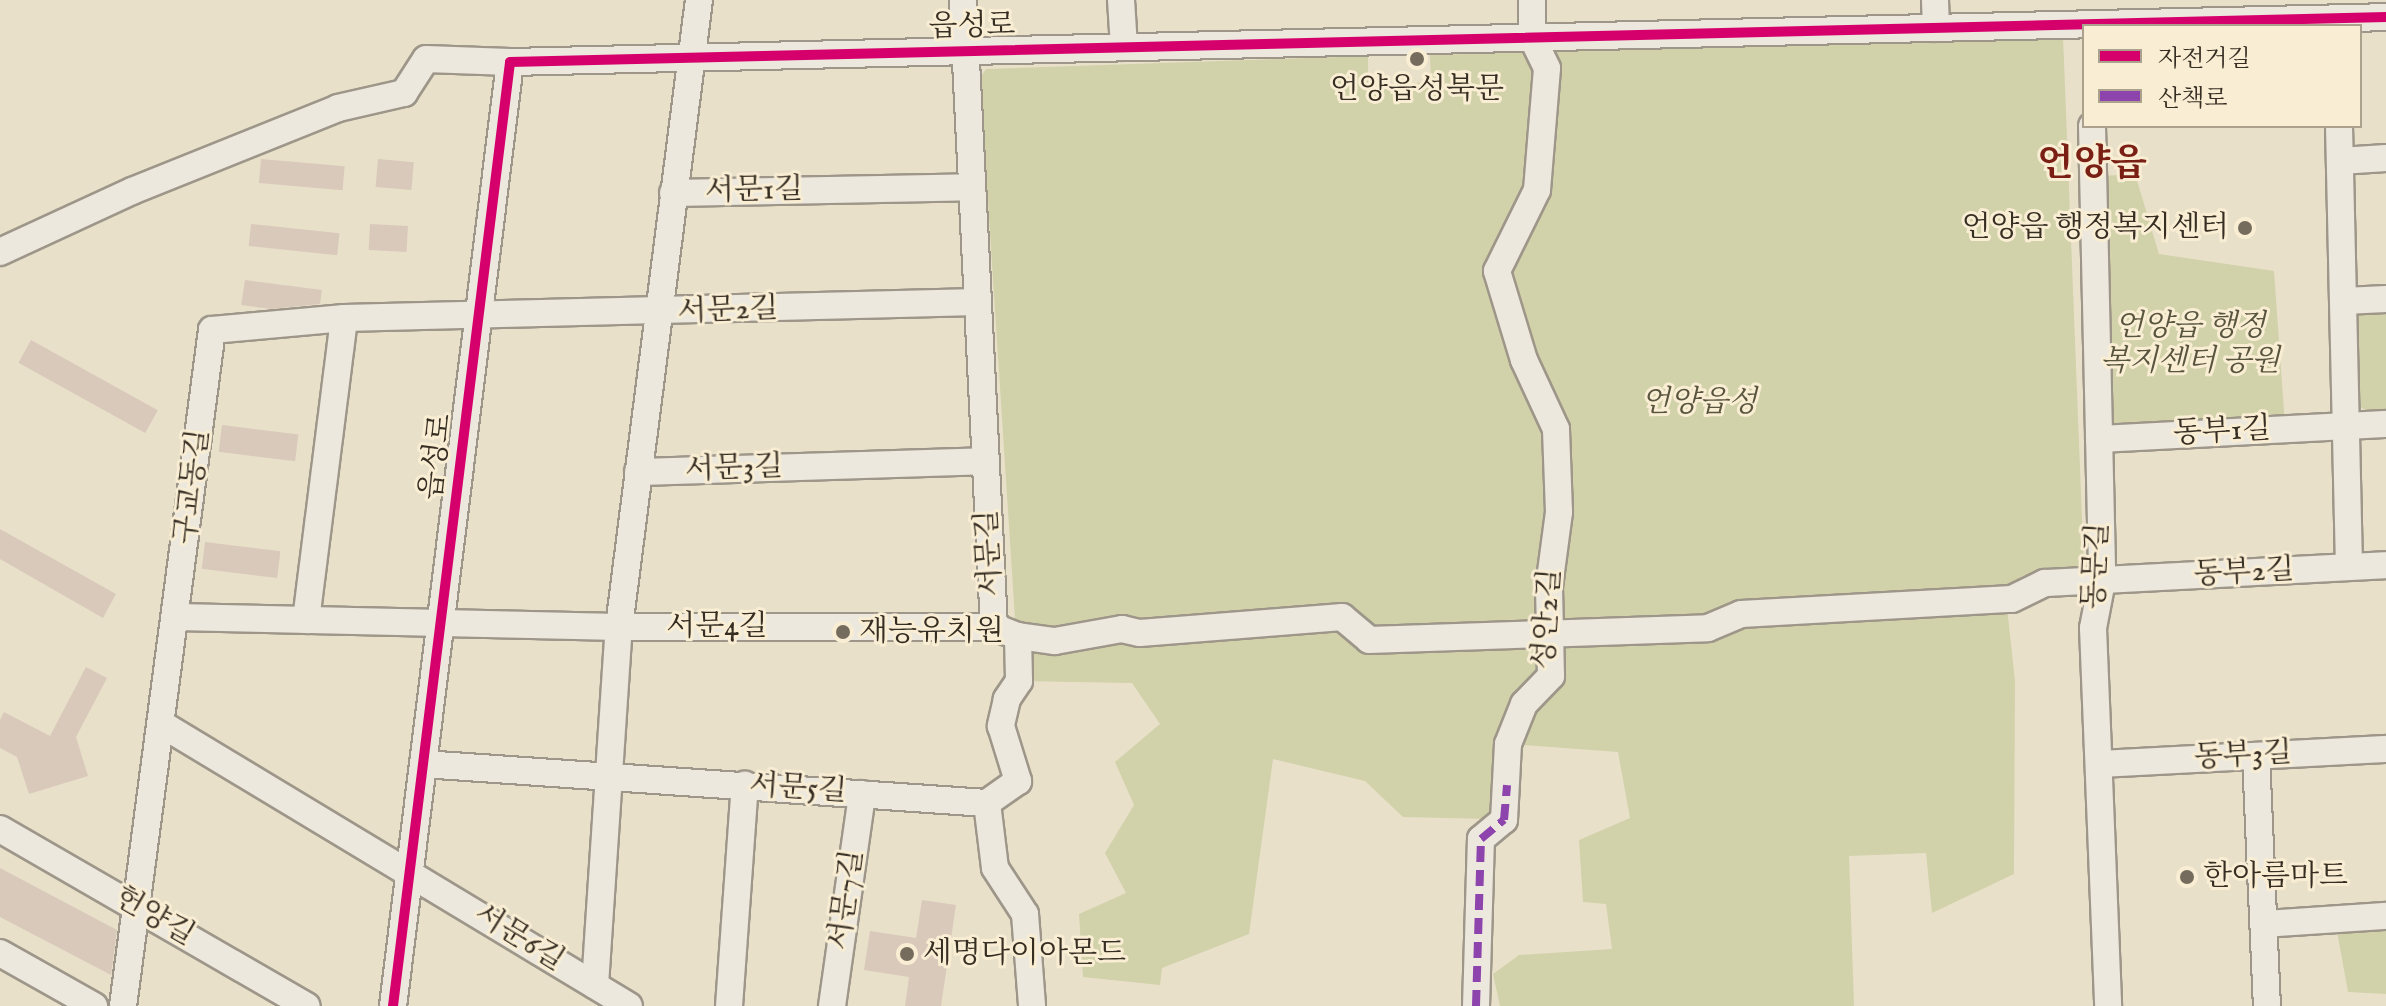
<!DOCTYPE html>
<html>
<head>
<meta charset="utf-8">
<style>
  body { margin:0 }
  #map { position:relative; width:2386px; height:1006px; overflow:hidden; background:#e9e0ca; font-family:"IM FELL English","Noto Serif KR",serif }
  div>[style] { position:absolute }
  [style*='--x'] { left:calc(var(--x)*1px); top:calc(var(--y)*1px); width:calc(var(--w)*1px); rotate:calc(var(--a)*1deg) }
  .green>* { inset:0; background:#d1d1aa }
  .building>* { inset:0; background:#d9c9ba; transform-origin:0 0 }
  .roads { filter:drop-shadow(2px 0 #9d9689) drop-shadow(-2px 0 #9d9689) drop-shadow(0 2px #9d9689) drop-shadow(0 -2px #9d9689) }
  .minor>* { height:26px; margin:-13px; padding:0 13px; transform-origin:13px; border-radius:13px; background:#ece8dd }
  .quiet>* { height:8px; margin-top:-4px; transform-origin:0; background:repeating-linear-gradient(90deg,#8e44ad 0 16px,transparent 0 24px) }
  .cycleway>* { height:10px; margin:-5px; padding:0 5px; transform-origin:5px; border-radius:5px; background:#d6006c }
  .dots>* { width:22px; height:22px; translate:-50% -50%; box-sizing:border-box; border:4px solid #f9eed4; border-radius:50% }
  span { translate:-50% -50%; white-space:nowrap; text-align:center; line-height:1.15; -webkit-text-stroke:6px #f9eed4; paint-order:stroke }
  .street-label { font-size:30px; color:#372e23 }
  .poi-label { font-size:30px; color:#372e23 }
  .right { translate:-100% -50%; text-align:right }
  .left { translate:0 -50%; text-align:left }
  .park-label { font-size:30px; color:#58543e; font-style:italic }
  .district-label { font-size:38px; color:#7a1f14; font-weight:700 }
  .legend { position:absolute; left:2082px; top:24px; width:280px; height:104px; box-sizing:border-box; background:#f9eed4; border:2px solid #aba18d; margin:0; padding:10px 14px; list-style:none; font-size:24px; color:#372e23 }
  .legend li { display:flex; align-items:center; gap:16px; height:40px }
  .legend b { width:40px; border:2px solid #aba18d }
</style>
</head>
<body>
<div id="map">
  <div class="green">
    <div style="clip-path:polygon(2063px 36px,2084px 570px,2022px 576px,2005px 589px,2015px 681px,2014px 874px,1932px 913px,1926px 853px,1849px 856px,1854px 1006px,1500px 1006px,1493px 974px,1519px 955px,1612px 949px,1606px 904px,1583px 902px,1579px 840px,1630px 818px,1618px 752px,1524px 745px,1489px 819px,1403px 817px,1365px 781px,1273px 759px,1249px 934px,1162px 968px,1160px 985px,1083px 977px,1079px 914px,1126px 893px,1105px 853px,1134px 805px,1115px 762px,1160px 724px,1132px 683px,1019px 681px,980px 78px,986px 69px,1368px 56px,1368px 86px,1431px 82px,1430px 55px)"></div>
    <div style="clip-path:polygon(2135px 174px,2159px 254px,2274px 271px,2285px 425px,2108px 435px,2101px 176px)"></div>
    <div style="clip-path:polygon(2386px 307px,2386px 410px,2367px 411px,2350px 401px,2349px 309px)"></div>
    <div style="clip-path:polygon(2386px 923px,2386px 994px,2348px 992px,2336px 926px)"></div>
  </div>
  <div class="building">
    <div style="left:261px;top:159px;width:84px;height:24px;rotate:5deg"></div>
    <div style="left:378px;top:159px;width:36px;height:28px;rotate:5deg"></div>
    <div style="left:251px;top:224px;width:89px;height:22px;rotate:6deg"></div>
    <div style="left:370px;top:224px;width:38px;height:26px;rotate:3deg"></div>
    <div style="clip-path:polygon(245px 280px,322px 290px,320px 304px,271px 309px,241px 305px)"></div>
    <div style="left:31px;top:340px;width:145px;height:26px;rotate:29deg"></div>
    <div style="left:222px;top:425px;width:77px;height:27px;rotate:7deg"></div>
    <div style="clip-path:polygon(0 529px,116px 594px,103px 618px,0 559px)"></div>
    <div style="left:205px;top:542px;width:76px;height:27px;rotate:7deg"></div>
    <div style="clip-path:polygon(86px 667px,107px 678px,76px 737px,88px 776px,29px 794px,17px 757px,0 748px,0 720px,4px 712px,50px 736px)"></div>
    <div style="clip-path:polygon(0 868px,117px 930px,111px 975px,0 917px)"></div>
    <div style="clip-path:polygon(922px 900px,956px 905px,941px 1006px,905px 1006px,909px 977px,864px 970px,870px 931px,916px 938px)"></div>
  </div>
  <div class="roads">
    <div class="minor">
      <div style="--x:963;--y:0;--w:628;--a:87.17"></div>
      <div style="--x:1121;--y:0;--w:47;--a:86.3"></div>
      <div style="--x:1935;--y:0;--w:28;--a:88"></div>
      <div style="--x:2092;--y:126;--w:455;--a:88.7"></div>
      <div style="--x:2102;--y:581;--w:48;--a:100.8"></div>
      <div style="--x:2093;--y:628;--w:378;--a:87.7"></div>
      <div style="--x:2339;--y:126;--w:441;--a:88.7"></div>
      <div style="--x:2340;--y:161;--w:46;--a:-3.7"></div>
      <div style="--x:673;--y:193;--w:299;--a:-1.1"></div>
      <div style="--x:0;--y:252;--w:145;--a:-24.8"></div>
      <div style="--x:132;--y:191;--w:222;--a:-21.9"></div>
      <div style="--x:338;--y:108;--w:68;--a:-12.8"></div>
      <div style="--x:404;--y:93;--w:40;--a:-57.1"></div>
      <div style="--x:426;--y:59;--w:84;--a:2"></div>
      <div style="--x:510;--y:62;--w:1877;--a:-1.37"></div>
      <div style="--x:2344;--y:301;--w:42;--a:-2.7"></div>
      <div style="--x:2099;--y:439;--w:287;--a:-3"></div>
      <div style="--x:638;--y:472;--w:348;--a:-1.8"></div>
      <div style="--x:177;--y:617;--w:442;--a:1.3"></div>
      <div style="--x:619;--y:627;--w:375;--a:0"></div>
      <div style="--x:994;--y:627;--w:26;--a:21"></div>
      <div style="--x:1018;--y:636;--w:45;--a:88.7"></div>
      <div style="--x:1019;--y:681;--w:22;--a:124"></div>
      <div style="--x:1007;--y:699;--w:28;--a:103"></div>
      <div style="--x:1001;--y:726;--w:58;--a:72.8"></div>
      <div style="--x:1018;--y:781;--w:38;--a:145"></div>
      <div style="--x:987;--y:803;--w:65;--a:83"></div>
      <div style="--x:995;--y:868;--w:55;--a:56.9"></div>
      <div style="--x:1025;--y:914;--w:92;--a:85.6"></div>
      <div style="--x:306;--y:620;--w:304;--a:-82.8"></div>
      <div style="--x:1018;--y:636;--w:37;--a:8"></div>
      <div style="--x:1055;--y:641;--w:68;--a:-10.2"></div>
      <div style="--x:1122;--y:629;--w:18;--a:13"></div>
      <div style="--x:1140;--y:633;--w:203;--a:-4.5"></div>
      <div style="--x:1342;--y:617;--w:35;--a:40"></div>
      <div style="--x:1369;--y:640;--w:339;--a:-2"></div>
      <div style="--x:1708;--y:628;--w:36;--a:-23"></div>
      <div style="--x:1741;--y:614;--w:271;--a:-3.2"></div>
      <div style="--x:2012;--y:599;--w:37;--a:-26"></div>
      <div style="--x:2045;--y:583;--w:341;--a:-3"></div>
      <div style="--x:163;--y:725;--w:544;--a:31.09"></div>
      <div style="--x:2256;--y:756;--w:250;--a:87.5"></div>
      <div style="--x:423;--y:764;--w:565;--a:3.96"></div>
      <div style="--x:2099;--y:764;--w:287;--a:-3"></div>
      <div style="--x:0;--y:829;--w:354;--a:30"></div>
      <div style="--x:2264;--y:924;--w:122;--a:-3.8"></div>
      <div style="--x:0;--y:953;--w:108;--a:29.4"></div>
      <div style="--x:595;--y:985;--w:359;--a:-86.2"></div>
      <div style="--x:619;--y:627;--w:632;--a:-82.73"></div>
      <div style="--x:123;--y:1006;--w:682;--a:-82.5"></div>
      <div style="--x:212;--y:330;--w:133;--a:-5.2"></div>
      <div style="--x:344;--y:318;--w:634;--a:-1.45"></div>
      <div style="--x:393;--y:1006;--w:951;--a:-82.93"></div>
      <div style="--x:729;--y:1006;--w:222;--a:-85.9"></div>
      <div style="--x:832;--y:1006;--w:214;--a:-81.9"></div>
      <div style="--x:1476;--y:1006;--w:167;--a:-88.3"></div>
      <div style="--x:1481;--y:839;--w:30;--a:-40"></div>
      <div style="--x:1504;--y:820;--w:76;--a:-87"></div>
      <div style="--x:1508;--y:744;--w:43;--a:-68.2"></div>
      <div style="--x:1524;--y:704;--w:39;--a:-46"></div>
      <div style="--x:1551;--y:676;--w:89;--a:-91.3"></div>
      <div style="--x:1549;--y:587;--w:76;--a:-82.4"></div>
      <div style="--x:1559;--y:512;--w:83;--a:-92.1"></div>
      <div style="--x:1556;--y:429;--w:76;--a:-114.9"></div>
      <div style="--x:1524;--y:360;--w:93;--a:-106.9"></div>
      <div style="--x:1497;--y:271;--w:90;--a:-63.7"></div>
      <div style="--x:1537;--y:190;--w:122;--a:-85.3"></div>
      <div style="--x:1547;--y:68;--w:34;--a:-116"></div>
      <div style="--x:1532;--y:37;--w:37;--a:-90"></div>
    </div>
  </div>
  <div class="quiet">
    <div style="--x:1476;--y:1006;--w:167;--a:-88.3"></div>
    <div style="--x:1481;--y:839;--w:30;--a:-40"></div>
    <div style="--x:1504;--y:820;--w:35;--a:-85"></div>
  </div>
  <div class="cycleway">
    <div style="--x:393;--y:1006;--w:951;--a:-82.93"></div>
    <div style="--x:510;--y:62;--w:1877;--a:-1.37"></div>
  </div>
  <div class="dots">
    <div style="left:1417px;top:59px;background:#756c5d"></div>
    <div style="left:2245px;top:228px;background:#756c5d"></div>
    <div style="left:843px;top:632px;background:#756c5d"></div>
    <div style="left:2187px;top:877px;background:#756c5d"></div>
    <div style="left:907px;top:954px;background:#756c5d"></div>
  </div>
  <div class="street-label">
    <span style="left:972px;top:27px;rotate:-1deg">읍성로</span>
    <span style="left:754px;top:191px;rotate:-1deg">서문1길</span>
    <span style="left:728px;top:311px;rotate:-2deg">서문2길</span>
    <span style="left:2222px;top:432px;rotate:-3deg">동부1길</span>
    <span style="left:437px;top:457px;rotate:-83deg">읍성로</span>
    <span style="left:734px;top:469px;rotate:-2deg">서문3길</span>
    <span style="left:193px;top:487px;rotate:-83deg">구교동길</span>
    <span style="left:990px;top:553px;rotate:-93deg">서문길</span>
    <span style="left:2097px;top:566px;rotate:-87deg">동문길</span>
    <span style="left:2244px;top:573px;rotate:-3deg">동부2길</span>
    <span style="left:1548px;top:619px;rotate:-86deg">성안2길</span>
    <span style="left:717px;top:627px">서문4길</span>
    <span style="left:2243px;top:756px;rotate:-3deg">동부3길</span>
    <span style="left:798px;top:789px;rotate:4deg">서문5길</span>
    <span style="left:847px;top:900px;rotate:-82deg">서문7길</span>
    <span style="left:154px;top:917px;rotate:30deg">헌양길</span>
    <span style="left:519px;top:938px;rotate:32deg">서문6길</span>
  </div>
  <div class="poi-label">
    <span style="left:1417px;top:90px">언양읍성북문</span>
    <span class="right" style="left:2229px;top:228px">언양읍 행정복지센터</span>
    <span class="left" style="left:859px;top:632px">재능유치원</span>
    <span class="left" style="left:2203px;top:877px">한아름마트</span>
    <span class="left" style="left:923px;top:954px">세명다이아몬드</span>
  </div>
  <div class="park-label">
    <span style="left:2190px;top:344px">언양읍 행정<br>복지센터 공원</span>
    <span style="left:1699px;top:403px">언양읍성</span>
  </div>
  <div class="district-label">
    <span style="left:2092px;top:166px">언양읍</span>
  </div>
  <ul class="legend">
  <li><b style="height:10px;background:#d6006c"></b>자전거길</li>
  <li><b style="height:10px;background:#8e44ad"></b>산책로</li>
  </ul>
</div>
</body>
</html>
